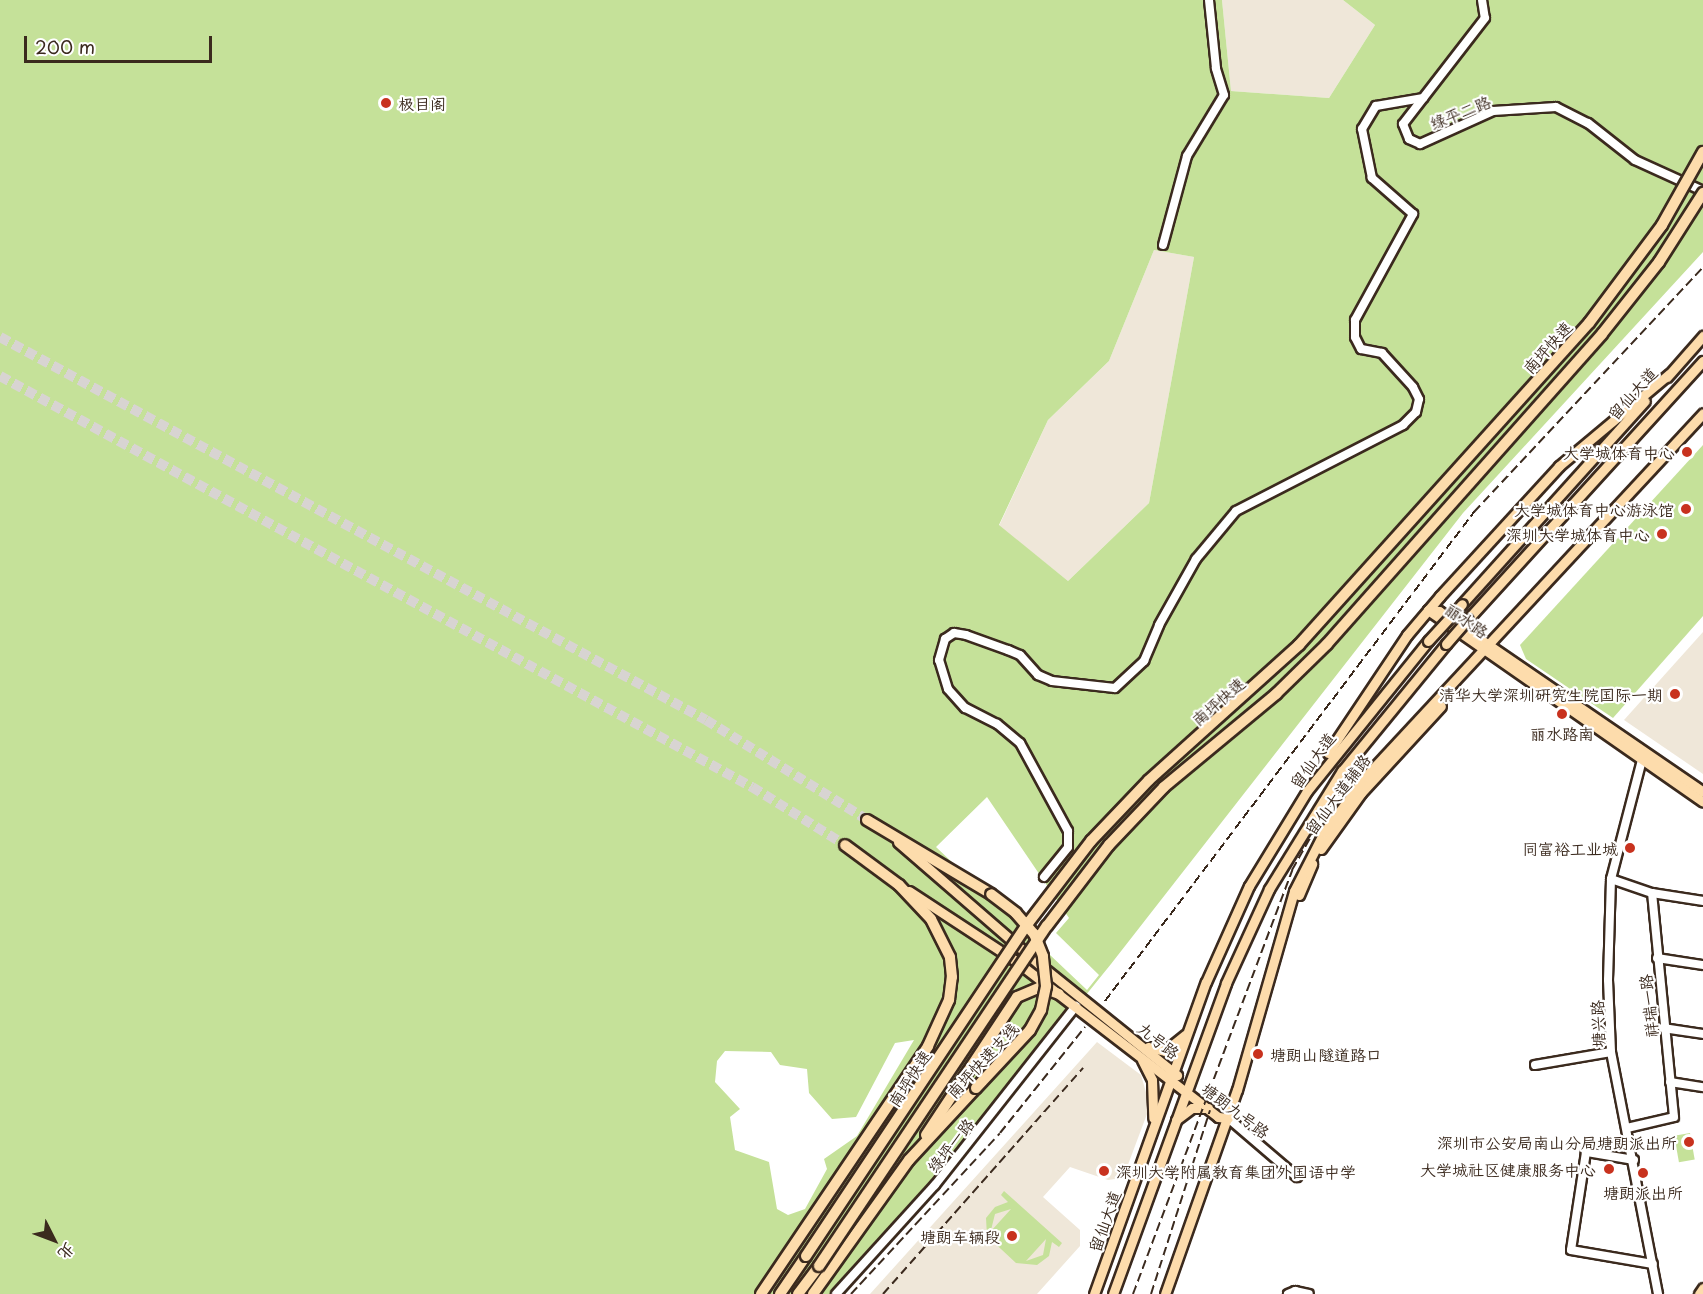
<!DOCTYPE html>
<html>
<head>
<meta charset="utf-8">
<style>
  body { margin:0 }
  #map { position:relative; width:1703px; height:1294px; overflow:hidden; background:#fff; font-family:"Playpen Sans","LXGW WenKai TC",sans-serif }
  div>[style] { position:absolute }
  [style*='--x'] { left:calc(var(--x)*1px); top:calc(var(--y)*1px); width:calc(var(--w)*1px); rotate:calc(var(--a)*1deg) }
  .built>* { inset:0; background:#efe7d9 }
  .green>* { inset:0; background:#c5e199; transform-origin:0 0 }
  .highway-tunnel>* { height:10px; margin-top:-5px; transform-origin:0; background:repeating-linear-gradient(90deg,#d8d4d2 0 10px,transparent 0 15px) }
  .roads { filter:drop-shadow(2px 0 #3b2a1e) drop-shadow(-2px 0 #3b2a1e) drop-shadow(0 2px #3b2a1e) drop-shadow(0 -2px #3b2a1e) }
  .minor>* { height:8px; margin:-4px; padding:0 4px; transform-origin:4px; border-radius:4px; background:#fff }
  .major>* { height:9px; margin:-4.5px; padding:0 4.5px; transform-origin:4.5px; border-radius:4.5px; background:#fddcac }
  .highway>* { height:10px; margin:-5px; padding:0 5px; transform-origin:5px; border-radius:5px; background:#fddcac }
  .rail>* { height:2px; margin-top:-1px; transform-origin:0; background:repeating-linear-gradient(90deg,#3b2a1e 0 9px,transparent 0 13.5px) }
  .bridges { filter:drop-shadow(2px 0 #3b2a1e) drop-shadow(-2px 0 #3b2a1e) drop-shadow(0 2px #3b2a1e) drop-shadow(0 -2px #3b2a1e) }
  .major-bridge>* { height:9px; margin:-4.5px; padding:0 4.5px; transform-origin:4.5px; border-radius:4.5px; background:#fddcac }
  .highway-bridge>* { height:10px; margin:-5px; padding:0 5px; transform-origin:5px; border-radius:5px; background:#fddcac }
  .dots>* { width:16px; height:16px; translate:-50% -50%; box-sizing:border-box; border:3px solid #fff; border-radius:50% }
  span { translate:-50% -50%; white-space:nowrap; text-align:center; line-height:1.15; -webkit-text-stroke:4.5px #fff; paint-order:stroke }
  .poi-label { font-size:16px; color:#3b2a1e }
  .left { translate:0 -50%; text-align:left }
  .right { translate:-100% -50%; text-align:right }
  .street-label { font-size:16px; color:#3b2a1e }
  .north { position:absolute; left:24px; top:1210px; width:60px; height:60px; -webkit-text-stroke:4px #fff; paint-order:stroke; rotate:132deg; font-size:16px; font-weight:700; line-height:24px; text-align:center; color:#3b2a1e }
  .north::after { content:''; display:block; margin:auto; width:21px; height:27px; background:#3b2a1e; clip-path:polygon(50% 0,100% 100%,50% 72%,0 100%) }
  .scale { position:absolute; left:24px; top:36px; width:188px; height:27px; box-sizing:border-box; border:3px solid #3b2a1e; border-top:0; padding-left:8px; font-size:18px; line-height:21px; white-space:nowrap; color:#3b2a1e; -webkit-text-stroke:4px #fff; paint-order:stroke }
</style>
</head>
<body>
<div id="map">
  <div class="built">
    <div style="clip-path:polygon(1222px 0,1343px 0,1375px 25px,1329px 98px,1231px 91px)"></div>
    <div style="clip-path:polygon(1154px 250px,1194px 257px,1149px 503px,1068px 581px,999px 526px,1048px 420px,1109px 361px)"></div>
    <div style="clip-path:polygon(1703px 632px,1703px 774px,1624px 720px)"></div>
    <div style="clip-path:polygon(1097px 1042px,1141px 1075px,1150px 1106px,1123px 1178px,1108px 1180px,1070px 1167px,1043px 1197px,1080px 1230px,1080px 1246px,1037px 1294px,870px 1294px)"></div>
  </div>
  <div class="green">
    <div style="clip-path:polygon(evenodd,0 0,1222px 0,1231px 91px,1329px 98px,1375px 25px,1343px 0,1703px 0,1703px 252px,1463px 513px,1111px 964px,933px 1184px,834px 1294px,0 1294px,0 0,1154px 250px,1194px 257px,1149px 503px,1068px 581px,999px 525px,1048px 420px,1109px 361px,1154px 250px,0 0,987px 797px,1069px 918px,1056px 933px,1099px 975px,1087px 990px,936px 847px,987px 797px,0 0,914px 1040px,857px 1136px,824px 1159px,827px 1169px,805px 1209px,788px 1215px,777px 1209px,769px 1162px,735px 1150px,730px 1117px,740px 1109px,715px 1082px,717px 1061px,725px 1051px,771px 1052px,780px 1065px,807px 1069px,809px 1093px,832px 1119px,856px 1117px,895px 1043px,914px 1040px)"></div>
    <div style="clip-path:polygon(1703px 445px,1703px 616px,1613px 718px,1526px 659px,1520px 645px)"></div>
    <div style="left:1690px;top:1133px;width:27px;height:16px;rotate:80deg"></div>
    <div style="clip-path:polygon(evenodd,1004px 1191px,1062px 1243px,1059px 1247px,1052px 1242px,1049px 1256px,1037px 1265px,1016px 1263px,987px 1236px,986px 1218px,995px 1207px,1008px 1202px,1001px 1195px,1004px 1191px,1011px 1209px,992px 1230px,991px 1230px,995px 1214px,1011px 1209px,1004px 1191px,1046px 1239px,1043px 1255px,1026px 1261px,1046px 1239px)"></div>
  </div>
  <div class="highway-tunnel">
    <div style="--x:0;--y:337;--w:803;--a:28.48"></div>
    <div style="--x:706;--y:720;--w:190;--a:31.8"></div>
    <div style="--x:0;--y:376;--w:857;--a:28.66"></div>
    <div style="--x:752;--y:787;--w:110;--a:31.9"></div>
  </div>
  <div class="roads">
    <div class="minor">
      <div style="--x:1482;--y:0;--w:18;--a:81"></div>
      <div style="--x:1485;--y:18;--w:134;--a:127.7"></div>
      <div style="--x:1403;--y:124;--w:16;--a:68"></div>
      <div style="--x:1409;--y:139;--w:12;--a:24"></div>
      <div style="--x:1420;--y:144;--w:80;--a:-24.3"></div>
      <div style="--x:1493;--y:111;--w:63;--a:-3.6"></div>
      <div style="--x:1556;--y:107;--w:36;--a:27"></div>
      <div style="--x:1588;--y:123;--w:60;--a:38.2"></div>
      <div style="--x:1635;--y:160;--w:75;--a:24.5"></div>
      <div style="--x:1163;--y:245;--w:92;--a:-74.9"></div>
      <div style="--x:1187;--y:156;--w:71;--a:-58.8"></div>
      <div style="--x:1224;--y:95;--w:28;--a:-107"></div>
      <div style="--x:1216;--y:68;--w:68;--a:-95.9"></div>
      <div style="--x:1643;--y:756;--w:127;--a:104.6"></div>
      <div style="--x:1611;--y:879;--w:101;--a:91.7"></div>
      <div style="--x:1608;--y:980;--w:72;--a:87.6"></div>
      <div style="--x:1611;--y:1052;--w:247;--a:79"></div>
      <div style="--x:1044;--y:877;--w:38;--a:-51"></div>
      <div style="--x:1068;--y:847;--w:16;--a:-90"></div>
      <div style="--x:1068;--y:831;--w:100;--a:-118.6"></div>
      <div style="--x:1020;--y:743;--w:30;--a:-140"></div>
      <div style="--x:997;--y:724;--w:36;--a:-153"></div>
      <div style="--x:965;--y:708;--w:25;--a:-132"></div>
      <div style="--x:948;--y:689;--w:30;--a:-107"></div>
      <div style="--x:939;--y:660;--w:22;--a:-74"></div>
      <div style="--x:945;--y:639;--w:11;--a:-34"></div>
      <div style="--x:954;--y:633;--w:12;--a:9"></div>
      <div style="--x:966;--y:635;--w:45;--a:19.7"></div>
      <div style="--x:1008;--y:650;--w:13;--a:23"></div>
      <div style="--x:1020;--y:655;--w:27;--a:48"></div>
      <div style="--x:1038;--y:675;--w:15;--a:23"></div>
      <div style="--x:1052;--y:681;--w:63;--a:6.3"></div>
      <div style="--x:1115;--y:688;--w:40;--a:-43"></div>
      <div style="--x:1144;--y:661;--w:39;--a:-67"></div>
      <div style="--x:1159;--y:625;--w:76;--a:-60.7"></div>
      <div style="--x:1196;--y:559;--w:62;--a:-50.2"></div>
      <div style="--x:1236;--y:511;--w:188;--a:-27.2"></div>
      <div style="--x:1403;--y:425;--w:18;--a:-45"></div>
      <div style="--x:1416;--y:412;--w:13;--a:-77"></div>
      <div style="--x:1419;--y:399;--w:13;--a:-117"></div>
      <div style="--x:1413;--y:387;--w:46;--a:-132.4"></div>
      <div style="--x:1382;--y:353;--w:21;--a:-169"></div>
      <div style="--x:1361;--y:349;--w:13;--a:-117"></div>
      <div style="--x:1355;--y:337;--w:17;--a:-90"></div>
      <div style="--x:1355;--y:320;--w:121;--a:-61.3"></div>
      <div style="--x:1413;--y:214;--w:55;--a:-138.7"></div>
      <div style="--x:1372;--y:178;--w:50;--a:-101.5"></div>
      <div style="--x:1362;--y:129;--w:27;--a:-59"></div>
      <div style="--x:1376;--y:106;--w:48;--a:-9.7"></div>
      <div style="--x:1611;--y:879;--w:43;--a:18.9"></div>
      <div style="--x:1652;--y:893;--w:52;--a:8.9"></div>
      <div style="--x:1657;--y:958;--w:47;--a:8.7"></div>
      <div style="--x:1663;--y:1028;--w:40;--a:8.5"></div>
      <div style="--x:1535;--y:1065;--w:77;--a:-9.7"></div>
      <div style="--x:1670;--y:1082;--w:33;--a:9"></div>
      <div style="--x:1228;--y:1118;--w:91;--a:40.5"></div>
      <div style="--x:1627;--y:1128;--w:48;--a:-13.2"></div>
      <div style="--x:1674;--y:1117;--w:225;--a:-95.6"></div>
      <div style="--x:1634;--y:1160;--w:49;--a:-170.5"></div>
      <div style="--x:1586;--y:1152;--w:99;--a:98.7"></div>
      <div style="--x:1571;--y:1250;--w:83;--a:9.7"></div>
      <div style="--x:836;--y:1294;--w:147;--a:-47.8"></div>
      <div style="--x:935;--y:1185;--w:228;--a:-51.8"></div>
      <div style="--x:1288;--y:1294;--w:8;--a:-23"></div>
      <div style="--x:1295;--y:1291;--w:14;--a:12"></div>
    </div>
    <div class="major">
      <div style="--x:1667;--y:377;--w:55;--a:-48.7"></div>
      <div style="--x:1462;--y:604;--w:273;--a:-48"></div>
      <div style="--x:1428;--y:610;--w:335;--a:34.9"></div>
      <div style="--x:1428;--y:610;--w:11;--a:5"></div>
      <div style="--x:1439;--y:611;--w:320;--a:34.4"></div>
      <div style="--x:1468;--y:619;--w:349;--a:-47.7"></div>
      <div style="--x:1328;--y:753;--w:142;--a:-56.2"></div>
      <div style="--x:1407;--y:635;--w:51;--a:-49.8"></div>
      <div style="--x:1440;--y:596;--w:176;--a:-47.5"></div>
      <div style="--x:1559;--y:466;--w:143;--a:-39.9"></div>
      <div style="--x:898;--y:842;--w:188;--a:40.9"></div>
      <div style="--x:1040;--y:965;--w:176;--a:38.8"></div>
      <div style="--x:1321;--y:849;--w:69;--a:-54.5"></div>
      <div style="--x:1361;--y:793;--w:118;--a:-47.4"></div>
      <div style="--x:909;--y:891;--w:124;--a:33.2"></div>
      <div style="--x:1013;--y:959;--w:259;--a:37.6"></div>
      <div style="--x:1218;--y:1117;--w:10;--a:6"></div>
      <div style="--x:1299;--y:895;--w:34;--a:-67"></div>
      <div style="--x:1148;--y:1047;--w:17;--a:13"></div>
      <div style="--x:1165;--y:1051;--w:26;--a:-39"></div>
      <div style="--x:1142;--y:1060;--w:22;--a:63"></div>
      <div style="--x:1152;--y:1080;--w:38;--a:88"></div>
      <div style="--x:1176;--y:1120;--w:20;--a:-37"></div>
      <div style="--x:1192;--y:1108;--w:16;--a:0"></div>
      <div style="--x:1094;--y:1294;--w:331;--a:-70.3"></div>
      <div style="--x:1206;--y:982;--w:105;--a:-65.9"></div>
      <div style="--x:1249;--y:886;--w:111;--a:-58.6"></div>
      <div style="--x:1307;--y:791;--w:193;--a:-51.1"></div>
      <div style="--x:1113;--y:1294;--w:331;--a:-70"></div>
      <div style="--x:1226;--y:983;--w:103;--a:-65.4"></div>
      <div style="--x:1269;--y:889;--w:139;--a:-58.3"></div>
      <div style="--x:1342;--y:771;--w:164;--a:-50.7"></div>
      <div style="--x:1165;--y:1294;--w:216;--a:-70.6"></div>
      <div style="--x:1237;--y:1090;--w:207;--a:-74"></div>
      <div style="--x:1294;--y:891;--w:66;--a:-63"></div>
      <div style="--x:1324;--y:832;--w:70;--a:-53.1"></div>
      <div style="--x:1366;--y:776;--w:495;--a:-47.1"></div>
      <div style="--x:1699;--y:1294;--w:7;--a:-56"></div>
    </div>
    <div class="highway">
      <div style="--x:867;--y:820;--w:144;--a:30.8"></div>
      <div style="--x:926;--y:1135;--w:165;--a:-56.6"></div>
      <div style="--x:1017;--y:997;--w:25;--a:-23"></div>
      <div style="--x:1040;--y:987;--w:20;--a:20"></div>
      <div style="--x:761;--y:1294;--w:299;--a:-56"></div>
      <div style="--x:928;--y:1046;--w:51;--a:-65.5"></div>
      <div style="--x:949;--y:1000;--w:23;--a:-83"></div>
      <div style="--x:952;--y:977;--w:20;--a:-96"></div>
      <div style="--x:950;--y:957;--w:42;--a:-116.6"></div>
      <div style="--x:931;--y:919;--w:47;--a:-133.3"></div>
      <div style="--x:899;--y:885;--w:67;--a:-143.5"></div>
      <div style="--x:780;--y:1294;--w:46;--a:-55.6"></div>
      <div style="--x:798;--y:1294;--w:35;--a:-53"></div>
      <div style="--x:813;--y:1294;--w:165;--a:-54.4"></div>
      <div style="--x:909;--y:1160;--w:98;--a:-47.1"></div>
    </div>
  </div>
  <div class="rail">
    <div style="--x:1105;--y:1001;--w:613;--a:-52.96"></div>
    <div style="--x:1474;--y:512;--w:335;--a:-46.9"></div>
    <div style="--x:851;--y:1294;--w:219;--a:-47.2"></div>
    <div style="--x:1000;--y:1133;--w:136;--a:-51.3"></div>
    <div style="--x:883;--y:1294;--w:302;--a:-48.5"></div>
    <div style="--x:1133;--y:1294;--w:453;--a:-69.4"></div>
    <div style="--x:1292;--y:870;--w:61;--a:-60.5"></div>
    <div style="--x:1322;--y:817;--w:60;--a:-53.1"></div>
    <div style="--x:1151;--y:1294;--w:193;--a:-72.2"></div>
  </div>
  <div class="bridges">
    <div class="major-bridge">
      <div style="--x:1428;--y:641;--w:50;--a:-47.4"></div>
      <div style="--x:1446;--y:644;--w:33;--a:-49"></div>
    </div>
    <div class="highway-bridge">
      <div style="--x:976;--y:1088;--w:79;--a:-47"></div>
      <div style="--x:1030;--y:1030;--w:23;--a:-61"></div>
      <div style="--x:1041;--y:1010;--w:25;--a:-78"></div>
      <div style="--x:1046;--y:986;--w:30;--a:-96"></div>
      <div style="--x:1043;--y:956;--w:24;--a:-112"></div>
      <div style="--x:1034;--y:934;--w:28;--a:-131"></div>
      <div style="--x:1016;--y:913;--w:31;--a:-143"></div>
      <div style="--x:806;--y:1256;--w:402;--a:-56.3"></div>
      <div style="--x:1029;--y:922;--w:102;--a:-52.6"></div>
      <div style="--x:1091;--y:841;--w:84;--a:-46.4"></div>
      <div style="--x:1149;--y:780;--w:202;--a:-42"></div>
      <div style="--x:1299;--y:645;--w:433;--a:-48"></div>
      <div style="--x:1589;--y:323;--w:122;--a:-53.3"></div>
      <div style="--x:1662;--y:225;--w:84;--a:-60.7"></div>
      <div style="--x:819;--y:1266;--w:409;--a:-56.2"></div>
      <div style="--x:1047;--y:926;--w:102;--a:-52.6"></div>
      <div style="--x:1109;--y:845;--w:80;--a:-46.5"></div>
      <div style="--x:1164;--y:787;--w:146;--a:-39.7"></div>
      <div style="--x:1276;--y:694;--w:71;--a:-44.4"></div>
      <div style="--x:1327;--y:644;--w:414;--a:-48.4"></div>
      <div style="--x:1602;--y:334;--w:92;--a:-51.6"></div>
      <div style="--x:1659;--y:262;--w:82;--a:-57.5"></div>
    </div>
  </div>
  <div class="dots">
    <div style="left:386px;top:103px;background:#c8321e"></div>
    <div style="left:1687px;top:452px;background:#c8321e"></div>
    <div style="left:1686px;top:509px;background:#c8321e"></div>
    <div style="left:1662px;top:534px;background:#c8321e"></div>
    <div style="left:1675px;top:694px;background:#c8321e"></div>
    <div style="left:1562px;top:714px;background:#c8321e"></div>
    <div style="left:1630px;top:848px;background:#c8321e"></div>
    <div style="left:1258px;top:1054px;background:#c8321e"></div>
    <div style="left:1689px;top:1142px;background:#c8321e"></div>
    <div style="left:1609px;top:1169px;background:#c8321e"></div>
    <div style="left:1104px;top:1171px;background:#c8321e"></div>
    <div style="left:1643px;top:1173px;background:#c8321e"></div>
    <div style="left:1012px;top:1236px;background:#c8321e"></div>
  </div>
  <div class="poi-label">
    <span class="left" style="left:398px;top:103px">极目阁</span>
    <span class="right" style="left:1675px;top:452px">大学城体育中心</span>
    <span class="right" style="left:1674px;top:509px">大学城体育中心游泳馆</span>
    <span class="right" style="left:1650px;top:534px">深圳大学城体育中心</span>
    <span class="right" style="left:1663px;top:694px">清华大学深圳研究生院国际一期</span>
    <span style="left:1562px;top:733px">丽水路南</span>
    <span class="right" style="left:1618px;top:848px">同富裕工业城</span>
    <span class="left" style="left:1270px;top:1054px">塘朗山隧道路口</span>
    <span class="right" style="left:1677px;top:1142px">深圳市公安局南山分局塘朗派出所</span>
    <span class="right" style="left:1596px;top:1169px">大学城社区健康服务中心</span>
    <span class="left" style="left:1116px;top:1171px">深圳大学附属教育集团外国语中学</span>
    <span style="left:1643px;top:1192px">塘朗派出所</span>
    <span class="right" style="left:1000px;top:1236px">塘朗车辆段</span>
  </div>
  <div class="street-label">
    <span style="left:1460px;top:112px;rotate:-22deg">绿平二路</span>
    <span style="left:1547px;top:347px;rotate:-48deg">南坪快速</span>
    <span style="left:1632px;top:393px;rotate:-48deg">留仙大道</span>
    <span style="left:1467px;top:620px;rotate:34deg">丽水路</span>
    <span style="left:1218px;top:701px;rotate:-41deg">南坪快速</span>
    <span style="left:1312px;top:760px;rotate:-54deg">留仙大道</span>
    <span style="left:1337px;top:794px;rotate:-53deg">留仙大道辅路</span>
    <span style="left:1648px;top:1006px;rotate:-96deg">祥瑞一路</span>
    <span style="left:1597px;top:1024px;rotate:-92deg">塘兴路</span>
    <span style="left:1159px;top:1040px;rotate:38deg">九号路</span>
    <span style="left:982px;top:1060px;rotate:-47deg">南坪快速支线</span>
    <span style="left:909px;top:1078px;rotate:-57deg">南坪快速</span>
    <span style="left:1236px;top:1110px;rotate:37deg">塘朗九号路</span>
    <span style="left:950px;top:1145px;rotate:-51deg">绿坪一路</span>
    <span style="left:1104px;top:1221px;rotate:-70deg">留仙大道</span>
  </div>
  <div class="north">北</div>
  <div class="scale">200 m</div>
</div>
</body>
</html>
